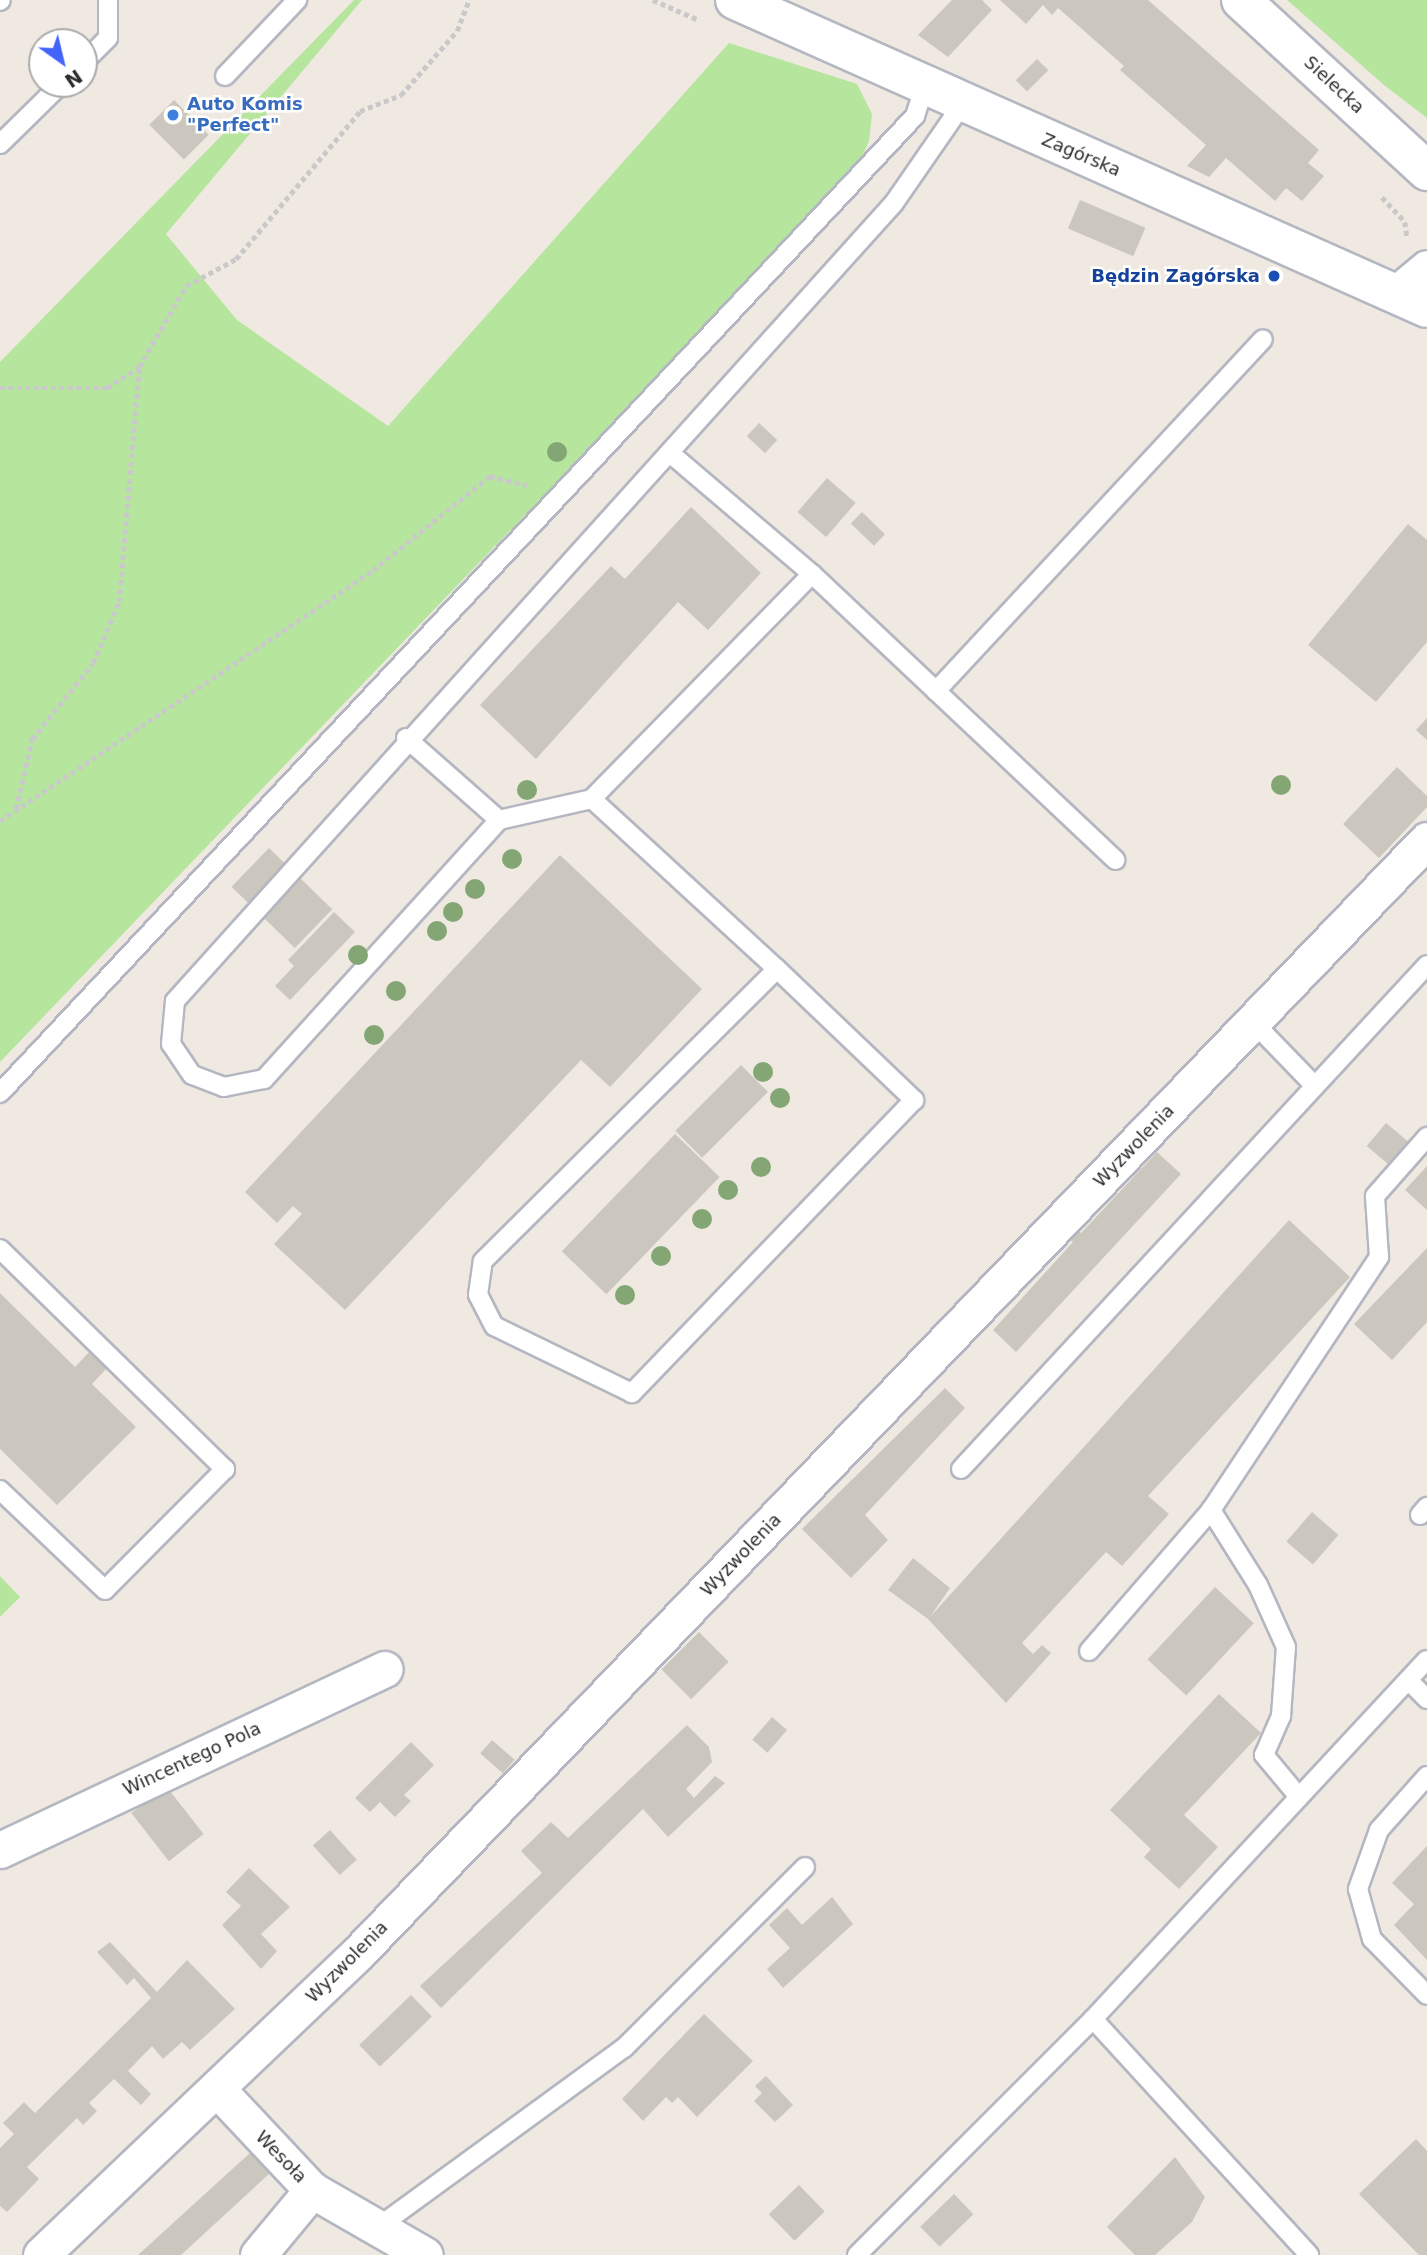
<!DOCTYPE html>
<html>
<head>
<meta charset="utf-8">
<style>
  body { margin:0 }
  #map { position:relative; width:1427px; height:2255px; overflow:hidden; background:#efe9e1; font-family:"DejaVu Sans",sans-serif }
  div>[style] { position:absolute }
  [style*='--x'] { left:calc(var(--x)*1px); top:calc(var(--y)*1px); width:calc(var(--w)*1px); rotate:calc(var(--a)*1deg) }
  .green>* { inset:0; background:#b6e59e }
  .building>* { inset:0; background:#cbc7bf; transform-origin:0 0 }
  .path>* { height:4.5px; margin-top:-2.25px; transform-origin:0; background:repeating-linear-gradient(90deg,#c9c9c9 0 5px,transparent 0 8.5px) }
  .roads { filter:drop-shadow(2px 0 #b4b7c1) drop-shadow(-2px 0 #b4b7c1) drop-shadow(0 2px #b4b7c1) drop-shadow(0 -2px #b4b7c1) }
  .lane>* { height:18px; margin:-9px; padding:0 9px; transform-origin:9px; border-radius:9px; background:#fff }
  .street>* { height:35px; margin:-17.5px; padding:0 17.5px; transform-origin:17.5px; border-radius:17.5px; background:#fff }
  .secondary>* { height:38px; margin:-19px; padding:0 19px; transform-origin:19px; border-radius:19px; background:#fff }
  .trees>* { width:20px; height:20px; margin:-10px; border-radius:50%; background:#84a574 }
  .dots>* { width:19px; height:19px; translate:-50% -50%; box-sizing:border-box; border:4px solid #fff; border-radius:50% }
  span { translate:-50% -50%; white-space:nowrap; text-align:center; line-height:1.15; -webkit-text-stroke:5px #fff; paint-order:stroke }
  .street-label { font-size:18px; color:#2e2e2e }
  .shop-label { font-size:18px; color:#366cbe; font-weight:700 }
  .left { translate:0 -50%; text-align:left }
  .transit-label { font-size:18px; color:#164399; font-weight:700 }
  .right { translate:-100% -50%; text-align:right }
  .north { position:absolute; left:28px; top:28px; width:70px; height:70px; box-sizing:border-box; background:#fff; border:2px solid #ababab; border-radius:50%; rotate:146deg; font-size:19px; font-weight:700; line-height:28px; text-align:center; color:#2e2e2e }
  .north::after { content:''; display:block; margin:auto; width:24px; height:32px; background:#4264fb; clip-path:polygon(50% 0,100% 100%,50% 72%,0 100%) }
</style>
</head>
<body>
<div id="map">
  <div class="green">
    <div style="clip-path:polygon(354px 0,362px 0,166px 234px,237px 320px,388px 426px,729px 43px,857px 84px,872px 114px,869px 141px,856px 170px,0 1062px,0 362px)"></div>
    <div style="clip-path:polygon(1287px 0,1427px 0,1427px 118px,1384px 85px)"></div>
    <div style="clip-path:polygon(0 1576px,20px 1597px,0 1617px)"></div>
  </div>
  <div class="building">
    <div style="clip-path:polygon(952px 0,982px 0,992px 10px,948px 57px,918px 35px)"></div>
    <div style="clip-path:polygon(1000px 0,1148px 0,1319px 150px,1308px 163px,1324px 176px,1302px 201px,1286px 188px,1275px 201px,1226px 158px,1209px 177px,1187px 166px,1206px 145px,1120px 70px,1124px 66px,1058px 8px,1052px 15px,1043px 5px,1026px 24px)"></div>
    <div style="left:1037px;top:59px;width:16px;height:30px;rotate:45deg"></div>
    <div style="left:174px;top:100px;width:49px;height:35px;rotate:45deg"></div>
    <div style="left:1080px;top:200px;width:71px;height:31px;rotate:23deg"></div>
    <div style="left:759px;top:423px;width:25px;height:18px;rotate:43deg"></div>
    <div style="left:827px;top:478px;width:38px;height:45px;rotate:41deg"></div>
    <div style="clip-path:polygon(691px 507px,761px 573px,708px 630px,678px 602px,536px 759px,480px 705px,611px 566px,625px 579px)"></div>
    <div style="left:862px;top:512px;width:32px;height:16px;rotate:44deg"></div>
    <div style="clip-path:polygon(1408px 524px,1427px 540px,1427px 642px,1376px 702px,1308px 645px)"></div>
    <div style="clip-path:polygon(1427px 718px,1427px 740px,1416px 730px)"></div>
    <div style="clip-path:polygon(1397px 767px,1427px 796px,1427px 807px,1379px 858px,1343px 824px)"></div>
    <div style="left:269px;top:848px;width:88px;height:54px;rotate:44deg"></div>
    <div style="clip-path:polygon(560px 855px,702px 989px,610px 1087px,581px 1060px,345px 1310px,274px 1244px,302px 1214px,293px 1206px,277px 1223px,245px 1192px)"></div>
    <div style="clip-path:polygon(334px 912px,355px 932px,290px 1000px,275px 986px,294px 966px,288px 960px)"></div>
    <div style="left:741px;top:1065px;width:38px;height:93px;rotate:45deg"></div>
    <div style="left:1386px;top:1123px;width:31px;height:30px;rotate:40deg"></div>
    <div style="left:675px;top:1134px;width:62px;height:163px;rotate:44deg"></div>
    <div style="clip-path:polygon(1157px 1152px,1181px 1174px,1016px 1352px,993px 1330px,1073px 1242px,1068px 1238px,1076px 1229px,1081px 1233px)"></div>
    <div style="clip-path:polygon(1427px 1166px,1427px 1210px,1405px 1190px)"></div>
    <div style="clip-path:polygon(1289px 1220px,1350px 1277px,1148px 1496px,1169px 1514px,1122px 1566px,1106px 1552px,1022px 1643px,1033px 1654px,1042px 1645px,1051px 1653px,1006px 1703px,928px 1619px,888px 1590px,913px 1558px,950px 1588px,930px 1617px)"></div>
    <div style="clip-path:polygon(1427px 1248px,1427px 1322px,1392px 1360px,1354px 1324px)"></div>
    <div style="clip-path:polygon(0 1293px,75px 1367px,92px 1349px,109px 1366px,92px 1384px,136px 1427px,57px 1505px,0 1449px)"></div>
    <div style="clip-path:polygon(945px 1388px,965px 1408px,865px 1515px,888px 1540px,851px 1578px,802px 1529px)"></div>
    <div style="left:1312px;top:1512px;width:35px;height:39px;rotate:41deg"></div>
    <div style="left:1215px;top:1587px;width:53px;height:99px;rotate:43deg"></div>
    <div style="left:699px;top:1632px;width:42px;height:53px;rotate:45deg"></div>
    <div style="clip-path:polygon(1219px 1694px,1261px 1733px,1184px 1815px,1218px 1847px,1179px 1889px,1144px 1857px,1151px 1849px,1110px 1810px)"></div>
    <div style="left:772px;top:1717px;width:20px;height:30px;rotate:41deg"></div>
    <div style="clip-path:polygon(687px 1725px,709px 1747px,712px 1762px,686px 1789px,694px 1798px,715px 1776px,725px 1783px,668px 1837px,643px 1809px,441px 2008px,420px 1986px,542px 1873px,521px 1851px,551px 1822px,568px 1838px)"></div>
    <div style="left:492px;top:1740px;width:30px;height:18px;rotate:41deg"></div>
    <div style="clip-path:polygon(411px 1742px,434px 1765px,404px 1795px,411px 1801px,395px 1817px,380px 1802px,370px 1812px,355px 1798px)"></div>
    <div style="left:166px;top:1786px;width:61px;height:44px;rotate:52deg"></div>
    <div style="left:330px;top:1830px;width:40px;height:23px;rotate:48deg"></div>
    <div style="clip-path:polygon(1427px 1846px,1427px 1960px,1394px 1925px,1414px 1904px,1392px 1883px)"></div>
    <div style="clip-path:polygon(249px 1868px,290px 1907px,261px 1934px,277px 1951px,261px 1969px,222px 1925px,241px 1906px,226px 1892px)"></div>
    <div style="clip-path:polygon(832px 1897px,853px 1924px,783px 1988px,767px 1969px,790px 1948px,769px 1925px,787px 1908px,802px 1925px)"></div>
    <div style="clip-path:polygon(110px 1942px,157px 1992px,187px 1960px,235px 2009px,190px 2050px,182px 2042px,163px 2059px,152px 2046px,128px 2071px,151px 2094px,141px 2105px,114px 2079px,89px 2103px,97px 2111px,83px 2125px,77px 2118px,27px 2167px,39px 2179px,7px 2212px,0 2206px,0 2148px,14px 2134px,3px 2123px,24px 2102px,35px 2113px,151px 1998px,134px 1978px,127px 1985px,97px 1952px)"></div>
    <div style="left:411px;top:1995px;width:30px;height:72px;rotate:46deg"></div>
    <div style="clip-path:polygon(704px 2014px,753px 2061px,697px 2117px,678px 2097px,672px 2103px,666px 2097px,643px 2121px,622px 2099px)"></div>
    <div style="clip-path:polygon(766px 2076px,793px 2105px,775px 2122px,754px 2101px,762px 2093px,755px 2086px)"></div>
    <div style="clip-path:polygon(1416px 2139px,1427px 2151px,1427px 2255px,1419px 2255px,1359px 2194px)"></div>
    <div style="clip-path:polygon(251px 2152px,270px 2173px,181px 2255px,138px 2255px)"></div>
    <div style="clip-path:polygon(1175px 2157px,1205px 2197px,1192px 2222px,1155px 2255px,1135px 2255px,1107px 2227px)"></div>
    <div style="left:799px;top:2185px;width:37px;height:42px;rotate:46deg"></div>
    <div style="left:954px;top:2194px;width:28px;height:47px;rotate:46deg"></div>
  </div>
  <div class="path">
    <div style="--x:653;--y:0;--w:50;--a:23.5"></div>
    <div style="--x:1382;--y:197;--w:34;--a:47"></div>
    <div style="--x:1405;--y:222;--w:14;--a:82"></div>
    <div style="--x:0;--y:388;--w:107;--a:0"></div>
    <div style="--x:107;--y:388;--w:38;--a:-33"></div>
    <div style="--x:139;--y:367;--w:94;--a:-59.9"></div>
    <div style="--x:186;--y:286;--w:57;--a:-28.4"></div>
    <div style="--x:236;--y:259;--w:193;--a:-50"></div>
    <div style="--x:360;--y:111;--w:44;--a:-21.3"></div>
    <div style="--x:401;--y:95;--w:85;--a:-48.8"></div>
    <div style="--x:457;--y:31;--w:33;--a:-69"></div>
    <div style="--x:16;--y:809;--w:72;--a:-77.1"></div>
    <div style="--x:32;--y:739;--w:97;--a:-51.2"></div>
    <div style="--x:93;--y:663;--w:66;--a:-66.9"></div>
    <div style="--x:119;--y:602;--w:235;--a:-85.1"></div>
    <div style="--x:0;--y:821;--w:450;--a:-33.9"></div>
    <div style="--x:373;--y:570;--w:150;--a:-38.8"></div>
    <div style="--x:490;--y:476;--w:38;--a:14"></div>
  </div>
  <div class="roads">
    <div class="lane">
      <div style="--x:0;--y:1;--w:1;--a:-45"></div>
      <div style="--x:84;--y:62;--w:34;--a:-45"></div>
      <div style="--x:108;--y:38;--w:38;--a:-90"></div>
      <div style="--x:225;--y:76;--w:105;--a:-46.5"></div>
      <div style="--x:0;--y:144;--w:86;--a:-44.5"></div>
      <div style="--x:671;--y:454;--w:185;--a:40.4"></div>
      <div style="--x:812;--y:574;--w:417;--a:43.3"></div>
      <div style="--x:812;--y:574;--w:315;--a:134.4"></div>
      <div style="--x:592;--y:799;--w:95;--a:167.3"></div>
      <div style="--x:499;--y:820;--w:350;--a:132.2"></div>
      <div style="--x:264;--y:1079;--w:41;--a:168.7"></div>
      <div style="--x:224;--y:1087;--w:34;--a:-159"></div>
      <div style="--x:192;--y:1075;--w:37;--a:-124"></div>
      <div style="--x:171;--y:1044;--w:43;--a:-84.7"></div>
      <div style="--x:175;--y:1001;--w:1074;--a:-47.98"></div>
      <div style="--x:894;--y:203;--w:123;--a:-55.3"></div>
      <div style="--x:936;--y:691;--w:480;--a:-47.1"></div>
      <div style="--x:406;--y:738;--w:124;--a:41.4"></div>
      <div style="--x:592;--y:799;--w:251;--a:42.6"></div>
      <div style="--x:777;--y:969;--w:190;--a:43.7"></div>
      <div style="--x:914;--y:1100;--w:407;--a:133.9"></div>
      <div style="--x:632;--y:1393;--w:153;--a:-154.1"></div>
      <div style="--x:494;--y:1326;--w:35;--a:-117"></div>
      <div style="--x:478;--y:1295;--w:34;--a:-82"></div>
      <div style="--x:483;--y:1261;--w:414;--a:-44.8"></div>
      <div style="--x:1253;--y:1022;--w:89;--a:45.9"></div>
      <div style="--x:0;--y:1093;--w:1339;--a:-46.88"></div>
      <div style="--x:915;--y:116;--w:33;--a:-72"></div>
      <div style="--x:0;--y:1249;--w:315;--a:44.4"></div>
      <div style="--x:225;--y:1469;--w:170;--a:134.8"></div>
      <div style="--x:105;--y:1590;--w:145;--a:-136.4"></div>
      <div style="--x:961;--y:1469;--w:686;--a:-47.24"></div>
      <div style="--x:1420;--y:1515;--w:11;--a:-49"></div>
      <div style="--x:1089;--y:1651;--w:186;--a:-49.1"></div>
      <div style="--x:1408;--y:1680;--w:27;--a:45"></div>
      <div style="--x:1427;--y:1776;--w:72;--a:131.6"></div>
      <div style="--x:1379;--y:1830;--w:63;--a:109.6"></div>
      <div style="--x:1358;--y:1889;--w:52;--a:74.4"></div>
      <div style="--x:1372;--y:1939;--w:78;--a:45.5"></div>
      <div style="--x:1299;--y:1797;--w:55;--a:-129.8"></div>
      <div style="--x:1264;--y:1755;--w:43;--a:-66.4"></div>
      <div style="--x:1281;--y:1716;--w:69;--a:-85.9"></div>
      <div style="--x:1286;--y:1647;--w:68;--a:-114.3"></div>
      <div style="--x:1258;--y:1585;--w:89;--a:-122.1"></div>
      <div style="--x:1211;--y:1510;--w:304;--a:-56.4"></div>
      <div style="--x:1379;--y:1257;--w:61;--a:-93.8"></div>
      <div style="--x:1375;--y:1196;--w:79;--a:-48.6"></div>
      <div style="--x:1093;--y:2019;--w:320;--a:47.5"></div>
      <div style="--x:381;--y:2225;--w:301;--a:-36.1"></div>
      <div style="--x:624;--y:2048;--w:256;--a:-45"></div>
      <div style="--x:857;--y:2255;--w:334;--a:-45"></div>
      <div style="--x:1093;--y:2019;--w:490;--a:-47.1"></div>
    </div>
    <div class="street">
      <div style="--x:1396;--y:294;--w:40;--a:-40"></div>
      <div style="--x:0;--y:1850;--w:425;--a:-25.2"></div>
      <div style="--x:218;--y:2090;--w:137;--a:46.8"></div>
      <div style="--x:312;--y:2190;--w:130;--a:29.9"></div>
      <div style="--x:41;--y:2255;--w:438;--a:-43.6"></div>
      <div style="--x:358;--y:1953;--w:1543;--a:-46.16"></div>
      <div style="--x:258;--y:2255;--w:85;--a:-50.3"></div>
    </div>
    <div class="secondary">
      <div style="--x:735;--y:0;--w:757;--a:23.99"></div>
      <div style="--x:1241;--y:0;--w:253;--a:42.6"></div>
    </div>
  </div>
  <div class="trees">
    <div style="left:557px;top:452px"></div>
    <div style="left:1281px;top:785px"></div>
    <div style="left:527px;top:790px"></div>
    <div style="left:512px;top:859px"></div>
    <div style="left:475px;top:889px"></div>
    <div style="left:453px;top:912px"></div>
    <div style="left:437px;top:931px"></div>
    <div style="left:358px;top:955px"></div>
    <div style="left:396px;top:991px"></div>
    <div style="left:374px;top:1035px"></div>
    <div style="left:763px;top:1072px"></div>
    <div style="left:780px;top:1098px"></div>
    <div style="left:761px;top:1167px"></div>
    <div style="left:728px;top:1190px"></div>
    <div style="left:702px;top:1219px"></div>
    <div style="left:661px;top:1256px"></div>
    <div style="left:625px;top:1295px"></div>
  </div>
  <div class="dots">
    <div style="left:173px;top:115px;background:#3f7fe0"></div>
    <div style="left:1274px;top:276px;background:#1a4fb4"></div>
  </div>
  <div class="street-label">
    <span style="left:1334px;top:85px;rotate:43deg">Sielecka</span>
    <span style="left:1081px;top:155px;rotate:23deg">Zagórska</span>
    <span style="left:1134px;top:1146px;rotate:-46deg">Wyzwolenia</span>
    <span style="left:741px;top:1555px;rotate:-46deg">Wyzwolenia</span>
    <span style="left:192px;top:1759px;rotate:-25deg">Wincentego Pola</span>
    <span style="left:347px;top:1962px;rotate:-45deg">Wyzwolenia</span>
    <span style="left:281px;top:2157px;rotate:46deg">Wesoła</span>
  </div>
  <div class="shop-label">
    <span class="left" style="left:187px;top:115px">Auto Komis<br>"Perfect"</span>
  </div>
  <div class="transit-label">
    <span class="right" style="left:1260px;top:276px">Będzin Zagórska</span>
  </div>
  <div class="north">N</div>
</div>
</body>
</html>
